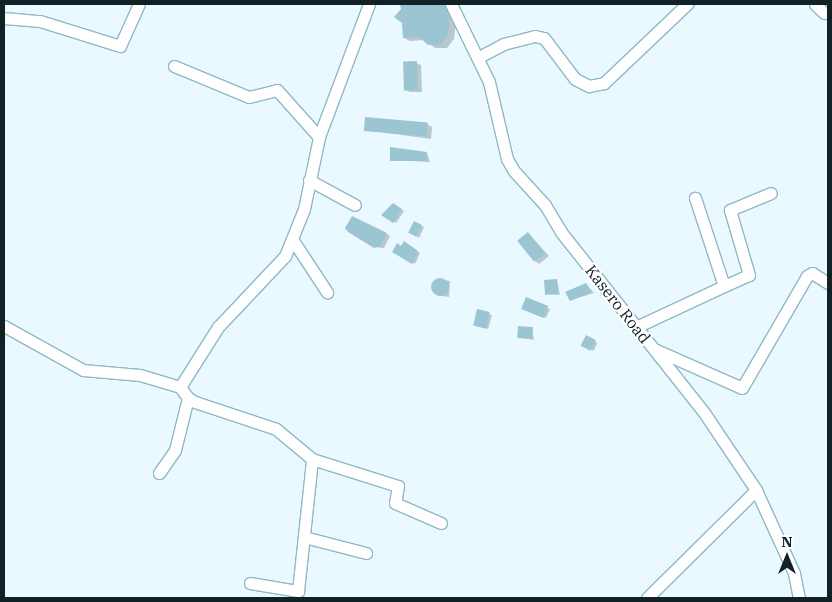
<!DOCTYPE html>
<html>
<head>
<meta charset="utf-8">
<style>
  body { margin:0 }
  #map { position:relative; width:832px; height:602px; overflow:hidden; background:#e9f9ff; font-family:"IBM Plex Serif",serif }
  div>[style] { position:absolute }
  [style*='--x'] { left:calc(var(--x)*1px); top:calc(var(--y)*1px); width:calc(var(--w)*1px); rotate:calc(var(--a)*1deg) }
  .shadow>* { inset:0; background:#0003; transform-origin:0 0 }
  .building>* { inset:0; background:#9cc5d3; transform-origin:0 0 }
  .round { border-radius:50% }
  .roads { filter:drop-shadow(1px 0 #90b8c6) drop-shadow(-1px 0 #90b8c6) drop-shadow(0 1px #90b8c6) drop-shadow(0 -1px #90b8c6) }
  .minor>* { height:11px; margin:-5.5px; padding:0 5.5px; transform-origin:5.5px; border-radius:5.5px; background:#fff }
  span { translate:-50% -50%; white-space:nowrap; text-align:center; line-height:1.15; -webkit-text-stroke:4px #fff; paint-order:stroke }
  .street-label { font-size:16px; color:#112126 }
  .frame { position:absolute; inset:0; border:5px solid #112126; pointer-events:none }
  .north { position:absolute; left:762px; top:532px; width:50px; height:50px; -webkit-text-stroke:4px #fff; paint-order:stroke; rotate:0deg; font-size:14px; font-weight:700; line-height:20px; text-align:center; color:#112126 }
  .north::after { content:''; display:block; margin:auto; width:18px; height:22px; background:#112126; clip-path:polygon(50% 0,100% 100%,50% 72%,0 100%) }
</style>
</head>
<body>
<div id="map">
  <div class="shadow">
    <div style="clip-path:polygon(402px 4px,450px 4px,456px 23px,454px 39px,447px 48px,435px 48px,424px 40px,410px 41px,404px 38px)"></div>
    <div style="clip-path:polygon(416px 63px,421px 65px,422px 92px,410px 92px,405px 90px)"></div>
    <div style="clip-path:polygon(427px 124px,432px 127px,431px 139px,365px 130px)"></div>
    <div style="clip-path:polygon(427px 153px,430px 162px,391px 160px)"></div>
    <div style="clip-path:polygon(393px 204px,404px 211px,396px 223px,383px 215px)"></div>
    <div style="clip-path:polygon(414px 223px,424px 227px,419px 238px,410px 232px)"></div>
    <div style="clip-path:polygon(528px 233px,549px 256px,539px 264px,535px 261px)"></div>
    <div style="clip-path:polygon(387px 234px,390px 236px,384px 248px,374px 247px)"></div>
    <div style="clip-path:polygon(404px 243px,420px 253px,415px 264px,394px 252px)"></div>
    <div style="clip-path:polygon(436px 279px,450px 281px,449px 297px,436px 295px)"></div>
    <div style="clip-path:polygon(557px 280px,560px 295px,547px 294px)"></div>
    <div style="clip-path:polygon(586px 284px,594px 293px,571px 300px)"></div>
    <div style="clip-path:polygon(526px 299px,550px 309px,546px 318px,525px 310px)"></div>
    <div style="clip-path:polygon(478px 310px,492px 315px,488px 329px,476px 326px)"></div>
    <div style="clip-path:polygon(532px 328px,534px 340px,518px 337px)"></div>
    <div style="left:586px;top:337px;width:13px;height:9px;rotate:27deg"></div>
  </div>
  <div class="building">
    <div style="clip-path:polygon(400px 4px,444px 4px,450px 19px,448px 35px,440px 45px,428px 45px,419px 37px,403px 38px,402px 23px,394px 17px,401px 9px)"></div>
    <div style="left:417px;top:61px;width:29px;height:14px;rotate:88deg"></div>
    <div style="left:365px;top:117px;width:63px;height:14px;rotate:5deg"></div>
    <div style="clip-path:polygon(390px 147px,427px 152px,427px 161px,390px 161px)"></div>
    <div style="clip-path:polygon(393px 203px,402px 209px,393px 223px,381px 215px)"></div>
    <div style="clip-path:polygon(352px 216px,387px 233px,380px 246px,374px 248px,348px 232px,345px 228px)"></div>
    <div style="left:414px;top:221px;width:9px;height:13px;rotate:27deg"></div>
    <div style="left:528px;top:232px;width:27px;height:14px;rotate:51deg"></div>
    <div style="clip-path:polygon(404px 241px,418px 251px,412px 264px,392px 252px,397px 243px,401px 246px)"></div>
    <div class="round" style="left:431px;top:278px;width:18px;height:18px"></div>
    <div style="left:557px;top:279px;width:15px;height:13px;rotate:86deg"></div>
    <div style="clip-path:polygon(586px 283px,592px 292px,570px 301px,565px 292px)"></div>
    <div style="left:526px;top:297px;width:24px;height:13px;rotate:22deg"></div>
    <div style="left:477px;top:309px;width:13px;height:17px;rotate:13deg"></div>
    <div style="left:518px;top:326px;width:15px;height:12px;rotate:4deg"></div>
    <div style="left:586px;top:335px;width:11px;height:12px;rotate:27deg"></div>
  </div>
  <div class="roads">
    <div class="minor">
      <div style="--x:451;--y:4;--w:87;--a:64"></div>
      <div style="--x:489;--y:82;--w:79;--a:76.8"></div>
      <div style="--x:507;--y:159;--w:14;--a:60"></div>
      <div style="--x:514;--y:171;--w:46;--a:47.6"></div>
      <div style="--x:545;--y:205;--w:31;--a:59"></div>
      <div style="--x:561;--y:232;--w:232;--a:51.6"></div>
      <div style="--x:705;--y:414;--w:92;--a:56.1"></div>
      <div style="--x:756;--y:490;--w:91;--a:65.4"></div>
      <div style="--x:794;--y:573;--w:25;--a:79"></div>
      <div style="--x:815;--y:4;--w:13;--a:45"></div>
      <div style="--x:4;--y:18;--w:36;--a:5"></div>
      <div style="--x:40;--y:21;--w:84;--a:17.4"></div>
      <div style="--x:120;--y:46;--w:46;--a:-65.7"></div>
      <div style="--x:479;--y:57;--w:27;--a:-28"></div>
      <div style="--x:503;--y:44;--w:33;--a:-14"></div>
      <div style="--x:535;--y:36;--w:9;--a:13"></div>
      <div style="--x:544;--y:38;--w:51;--a:52.9"></div>
      <div style="--x:575;--y:79;--w:16;--a:27"></div>
      <div style="--x:589;--y:86;--w:15;--a:-11"></div>
      <div style="--x:604;--y:83;--w:115;--a:-43.6"></div>
      <div style="--x:174;--y:66;--w:81;--a:22.5"></div>
      <div style="--x:249;--y:97;--w:29;--a:-14"></div>
      <div style="--x:277;--y:90;--w:63;--a:48.2"></div>
      <div style="--x:309;--y:180;--w:52;--a:28.5"></div>
      <div style="--x:292;--y:239;--w:64;--a:56.6"></div>
      <div style="--x:724;--y:286;--w:27;--a:-24"></div>
      <div style="--x:749;--y:275;--w:68;--a:-106.3"></div>
      <div style="--x:730;--y:210;--w:44;--a:-22.5"></div>
      <div style="--x:4;--y:326;--w:90;--a:29.1"></div>
      <div style="--x:83;--y:370;--w:57;--a:5"></div>
      <div style="--x:140;--y:375;--w:42;--a:16.7"></div>
      <div style="--x:180;--y:387;--w:14;--a:54"></div>
      <div style="--x:188;--y:398;--w:8;--a:30"></div>
      <div style="--x:195;--y:402;--w:85;--a:18.4"></div>
      <div style="--x:276;--y:429;--w:47;--a:39.8"></div>
      <div style="--x:312;--y:459;--w:90;--a:17.4"></div>
      <div style="--x:398;--y:486;--w:17;--a:100"></div>
      <div style="--x:395;--y:503;--w:50;--a:23.5"></div>
      <div style="--x:636;--y:327;--w:97;--a:-25"></div>
      <div style="--x:724;--y:286;--w:93;--a:-108.2"></div>
      <div style="--x:654;--y:349;--w:96;--a:23.9"></div>
      <div style="--x:742;--y:388;--w:129;--a:-59.9"></div>
      <div style="--x:807;--y:276;--w:6;--a:-31"></div>
      <div style="--x:812;--y:273;--w:19;--a:32"></div>
      <div style="--x:180;--y:387;--w:71;--a:-57.7"></div>
      <div style="--x:218;--y:327;--w:98;--a:-46.7"></div>
      <div style="--x:285;--y:256;--w:51;--a:-68"></div>
      <div style="--x:304;--y:209;--w:74;--a:-78.2"></div>
      <div style="--x:319;--y:137;--w:142;--a:-69.4"></div>
      <div style="--x:159;--y:473;--w:28;--a:-55"></div>
      <div style="--x:175;--y:450;--w:54;--a:-76"></div>
      <div style="--x:304;--y:537;--w:64;--a:14.5"></div>
      <div style="--x:250;--y:583;--w:49;--a:9.5"></div>
      <div style="--x:298;--y:591;--w:133;--a:-83.9"></div>
      <div style="--x:647;--y:598;--w:153;--a:-44.7"></div>
    </div>
  </div>
  <div class="street-label">
    <span style="left:618px;top:304px;rotate:52deg">Kasero Road</span>
  </div>
  <div class="frame"></div>
  <div class="north">N</div>
</div>
</body>
</html>
